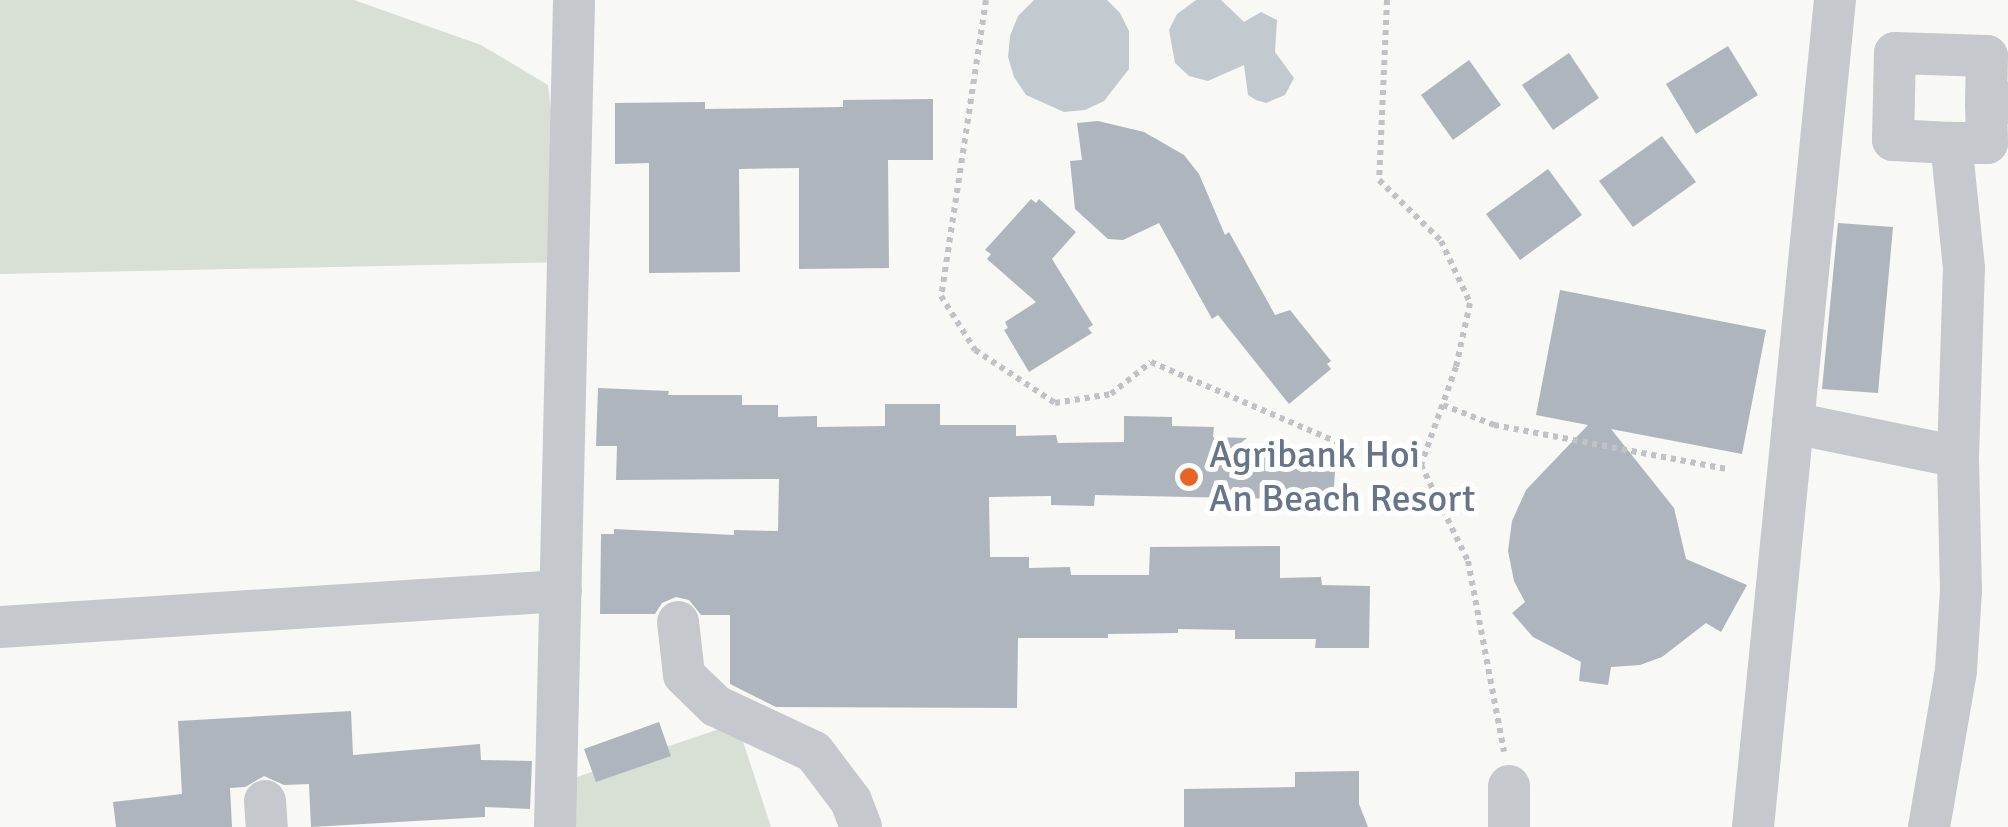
<!DOCTYPE html>
<html>
<head>
<meta charset="utf-8">
<style>
  body { margin:0 }
  #map { position:relative; width:2008px; height:827px; overflow:hidden; background:#f8f8f5; font-family:Signika,sans-serif }
  div>[style] { position:absolute }
  .green>* { inset:0; background:#d8e0d6 }
  .water>* { inset:0; background:#c2cad0 }
  .building>* { inset:0; background:#aeb5bc }
  .path>* { height:6px; margin-top:-3px; transform-origin:0; background:repeating-linear-gradient(90deg,#c1c2c5 0 5px,transparent 0 10px) }
  .minor>* { height:42px; margin:-21px; padding:0 21px; transform-origin:21px; border-radius:21px; background:#c5c8cc }
  .dots>* { width:28px; height:28px; translate:-50% -50%; box-sizing:border-box; border:5px solid #fff; border-radius:50% }
  span { translate:-50% -50%; white-space:nowrap; text-align:center; line-height:1.15; -webkit-text-stroke:10px #fff; paint-order:stroke }
  .poi-label { font-size:38px; color:#667587 }
  .left { translate:0 -50%; text-align:left }
</style>
</head>
<body>
<div id="map">
  <div class="green">
    <div style="clip-path:polygon(0 0,354px 0,481px 45px,548px 85px,568px 262px,0 274px)"></div>
    <div style="clip-path:polygon(737px 723px,771px 827px,572px 827px,568px 780px)"></div>
  </div>
  <div class="water">
    <div style="clip-path:polygon(1034px 0,1107px 0,1120px 13px,1129px 31px,1129px 69px,1104px 101px,1085px 110px,1064px 112px,1026px 95px,1014px 77px,1008px 57px,1010px 36px,1018px 16px)"></div>
    <div style="clip-path:polygon(1196px 0,1221px 0,1244px 22px,1261px 12px,1277px 20px,1275px 52px,1294px 78px,1285px 95px,1266px 103px,1256px 100px,1248px 95px,1244px 65px,1208px 81px,1189px 76px,1175px 63px,1169px 30px,1177px 14px)"></div>
  </div>
  <div class="building">
    <div style="clip-path:polygon(1728px 46px,1758px 95px,1696px 134px,1666px 84px)"></div>
    <div style="clip-path:polygon(1569px 53px,1599px 98px,1553px 130px,1522px 85px)"></div>
    <div style="clip-path:polygon(1469px 60px,1501px 105px,1453px 140px,1421px 95px)"></div>
    <div style="clip-path:polygon(933px 99px,933px 160px,888px 160px,889px 268px,799px 269px,799px 168px,739px 169px,740px 272px,649px 273px,649px 163px,615px 164px,615px 103px,705px 102px,705px 109px,843px 107px,843px 100px)"></div>
    <div style="clip-path:polygon(1098px 121px,1144px 132px,1184px 155px,1199px 174px,1225px 235px,1229px 232px,1275px 315px,1290px 310px,1331px 361px,1327px 364px,1331px 369px,1289px 404px,1218px 315px,1212px 319px,1159px 223px,1123px 240px,1108px 239px,1075px 209px,1070px 161px,1082px 160px,1077px 123px)"></div>
    <div style="clip-path:polygon(1662px 136px,1696px 182px,1633px 227px,1599px 181px)"></div>
    <div style="clip-path:polygon(1548px 169px,1582px 215px,1520px 260px,1486px 214px)"></div>
    <div style="clip-path:polygon(1031px 199px,1036px 203px,1039px 199px,1076px 232px,1052px 259px,1093px 325px,1088px 328px,1092px 333px,1029px 372px,1004px 330px,1008px 328px,1005px 322px,1036px 302px,987px 259px,991px 254px,985px 250px)"></div>
    <div style="clip-path:polygon(1838px 223px,1893px 227px,1878px 393px,1822px 389px)"></div>
    <div style="clip-path:polygon(1560px 290px,1766px 330px,1742px 454px,1611px 429px,1674px 508px,1686px 559px,1747px 585px,1721px 632px,1706px 623px,1662px 657px,1640px 665px,1611px 667px,1608px 685px,1579px 681px,1581px 662px,1533px 637px,1512px 613px,1525px 602px,1514px 581px,1508px 551px,1512px 521px,1526px 490px,1588px 425px,1536px 415px)"></div>
    <div style="clip-path:polygon(598px 388px,669px 391px,668px 395px,742px 395px,742px 405px,778px 405px,778px 417px,817px 416px,817px 427px,885px 426px,885px 404px,940px 404px,940px 425px,1016px 425px,1016px 436px,1056px 435px,1058px 443px,1124px 442px,1124px 416px,1172px 417px,1172px 426px,1214px 427px,1213px 437px,1247px 438px,1237px 446px,1293px 449px,1293px 456px,1336px 458px,1333px 500px,1095px 495px,1094px 506px,1051px 505px,1051px 496px,989px 497px,990px 557px,1029px 557px,1029px 568px,1070px 567px,1071px 575px,1149px 575px,1150px 547px,1280px 546px,1280px 578px,1321px 577px,1322px 585px,1370px 586px,1369px 648px,1315px 648px,1316px 639px,1235px 639px,1235px 630px,1178px 629px,1178px 633px,1108px 634px,1108px 638px,1018px 638px,1017px 708px,776px 707px,730px 684px,730px 615px,701px 615px,689px 600px,676px 597px,662px 603px,655px 614px,600px 614px,601px 534px,614px 534px,614px 529px,734px 535px,734px 530px,778px 531px,779px 479px,616px 480px,617px 446px,596px 446px)"></div>
    <div style="clip-path:polygon(351px 711px,353px 755px,480px 744px,481px 760px,532px 761px,530px 809px,485px 807px,485px 817px,311px 827px,309px 784px,284px 785px,264px 776px,245px 787px,230px 788px,232px 827px,116px 827px,113px 802px,182px 794px,178px 721px)"></div>
    <div style="clip-path:polygon(659px 722px,671px 756px,596px 782px,584px 749px)"></div>
    <div style="clip-path:polygon(1359px 771px,1359px 804px,1368px 827px,1184px 827px,1184px 789px,1295px 787px,1295px 772px)"></div>
  </div>
  <div class="path">
    <div style="left:986px;top:0;width:299px;rotate:98.6deg"></div>
    <div style="left:941px;top:296px;width:64px;rotate:57.8deg"></div>
    <div style="left:975px;top:350px;width:96px;rotate:33.5deg"></div>
    <div style="left:1055px;top:403px;width:57px;rotate:-9.1deg"></div>
    <div style="left:1111px;top:394px;width:51px;rotate:-38.7deg"></div>
    <div style="left:1151px;top:362px;width:210px;rotate:23.3deg"></div>
    <div style="left:1344px;top:445px;width:80px;rotate:14.6deg"></div>
    <div style="left:1421px;top:465px;width:107px;rotate:63.9deg"></div>
    <div style="left:1468px;top:561px;width:194px;rotate:79.3deg"></div>
    <div style="left:1387px;top:0;width:180px;rotate:92.5deg"></div>
    <div style="left:1379px;top:180px;width:87px;rotate:44.5deg"></div>
    <div style="left:1441px;top:241px;width:68px;rotate:64.9deg"></div>
    <div style="left:1470px;top:303px;width:66px;rotate:102.3deg"></div>
    <div style="left:1456px;top:367px;width:104px;rotate:109.7deg"></div>
    <div style="left:1443px;top:405px;width:55px;rotate:21.4deg"></div>
    <div style="left:1494px;top:425px;width:237px;rotate:10.7deg"></div>
  </div>
  <div class="minor">
    <div style="left:1951px;top:143px;width:58px;rotate:-177deg"></div>
    <div style="left:1893px;top:140px;width:87px;rotate:-88.7deg"></div>
    <div style="left:1895px;top:53px;width:92px;rotate:1.9deg"></div>
    <div style="left:1987px;top:56px;width:47px;rotate:91.2deg"></div>
    <div style="left:1793px;top:423px;width:168px;rotate:11.6deg"></div>
    <div style="left:678px;top:622px;width:53px;rotate:83.5deg"></div>
    <div style="left:684px;top:675px;width:45px;rotate:44.1deg"></div>
    <div style="left:716px;top:706px;width:108px;rotate:25.1deg"></div>
    <div style="left:814px;top:752px;width:61px;rotate:52.9deg"></div>
    <div style="left:851px;top:801px;width:28px;rotate:69deg"></div>
    <div style="left:0;top:627px;width:562px;rotate:-3.67deg"></div>
    <div style="left:265px;top:801px;width:26px;rotate:86deg"></div>
    <div style="left:555px;top:827px;width:827px;rotate:-88.68deg"></div>
    <div style="left:1509px;top:827px;width:41px;rotate:-90deg"></div>
    <div style="left:1753px;top:827px;width:831px;rotate:-84.34deg"></div>
    <div style="left:1929px;top:827px;width:159px;rotate:-80.2deg"></div>
    <div style="left:1956px;top:670px;width:79px;rotate:-86.4deg"></div>
    <div style="left:1961px;top:591px;width:134px;rotate:-91.3deg"></div>
    <div style="left:1958px;top:457px;width:189px;rotate:-88.2deg"></div>
    <div style="left:1964px;top:268px;width:126px;rotate:-95.9deg"></div>
    <div style="left:1951px;top:143px;width:36px"></div>
    <div style="left:1987px;top:143px;width:40px;rotate:-91.4deg"></div>
    <div style="left:1986px;top:103px;width:22px"></div>
  </div>
  <div class="dots">
    <div style="left:1189px;top:477px;background:#e86425"></div>
  </div>
  <div class="poi-label">
    <span class="left" style="left:1209px;top:477px">Agribank Hoi<br>An Beach Resort</span>
  </div>
</div>
</body>
</html>
